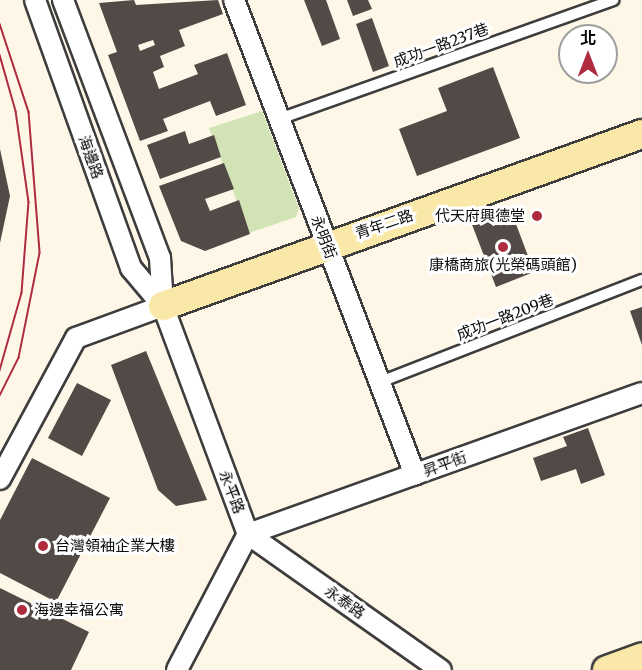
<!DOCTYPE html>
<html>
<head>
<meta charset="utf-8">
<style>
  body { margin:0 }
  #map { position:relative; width:642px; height:670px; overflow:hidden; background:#fef7e8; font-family:Merriweather,"Noto Sans TC",serif }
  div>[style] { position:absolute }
  .green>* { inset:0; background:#d2e4b5 }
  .building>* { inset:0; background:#514a47 }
  .roads { filter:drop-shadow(2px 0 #3d3d3d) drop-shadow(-2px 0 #3d3d3d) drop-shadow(0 2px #3d3d3d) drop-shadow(0 -2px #3d3d3d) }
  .lane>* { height:10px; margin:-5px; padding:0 5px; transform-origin:5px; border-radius:5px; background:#fff }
  .street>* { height:20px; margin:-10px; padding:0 10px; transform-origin:10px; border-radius:10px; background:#fff }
  .secondary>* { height:28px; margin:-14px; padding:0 14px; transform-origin:14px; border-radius:14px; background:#f9e8a7 }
  .tram>* { height:1.5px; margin:-0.75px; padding:0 0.75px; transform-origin:0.75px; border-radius:0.75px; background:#af2c3f }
  .dots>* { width:16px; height:16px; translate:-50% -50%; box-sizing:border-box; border:3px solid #fff; border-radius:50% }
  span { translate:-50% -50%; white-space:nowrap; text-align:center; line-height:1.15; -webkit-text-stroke:6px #fff; paint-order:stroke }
  .street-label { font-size:15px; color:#0a0a0a }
  .poi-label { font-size:15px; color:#0a0a0a }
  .right { translate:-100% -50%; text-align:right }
  .left { translate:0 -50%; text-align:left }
  .north { position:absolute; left:558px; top:24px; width:60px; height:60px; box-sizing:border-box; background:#fff; border:2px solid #9d9d9d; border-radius:50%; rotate:0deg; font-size:16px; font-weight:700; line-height:24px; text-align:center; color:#0a0a0a }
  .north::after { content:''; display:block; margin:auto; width:21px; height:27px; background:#af2c3f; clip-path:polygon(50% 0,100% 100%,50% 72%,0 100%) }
</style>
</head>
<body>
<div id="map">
  <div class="green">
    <div style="clip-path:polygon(262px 111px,299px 208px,296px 217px,249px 233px,209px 128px)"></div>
  </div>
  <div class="building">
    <div style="clip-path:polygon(evenodd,134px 0,136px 5px,218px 0,223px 14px,179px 30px,185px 46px,160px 56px,164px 67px,153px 72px,159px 89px,198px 74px,194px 65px,227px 53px,246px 105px,216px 116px,210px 101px,163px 119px,168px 131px,140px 141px,108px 55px,117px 52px,99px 3px,134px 0,153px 40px,155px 45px,140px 51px,138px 45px,153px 40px)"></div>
    <div style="clip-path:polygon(304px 0,326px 0,340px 39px,322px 46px)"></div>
    <div style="clip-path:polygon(347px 0,368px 0,372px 9px,353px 16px)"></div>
    <div style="clip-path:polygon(372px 18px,389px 66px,373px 72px,356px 24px)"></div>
    <div style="clip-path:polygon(493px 67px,520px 138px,417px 176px,399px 129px,447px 111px,438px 88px)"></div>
    <div style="clip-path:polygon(185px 131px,189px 144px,214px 135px,221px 157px,160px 179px,147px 145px)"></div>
    <div style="clip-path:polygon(0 149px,10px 196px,0 243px)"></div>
    <div style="clip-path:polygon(224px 163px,234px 189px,205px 199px,210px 211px,239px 200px,250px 234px,205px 251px,181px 241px,159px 186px)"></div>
    <div style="clip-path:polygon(510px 208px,534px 272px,496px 287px,471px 222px)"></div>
    <div style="clip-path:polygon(642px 307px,642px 345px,630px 311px)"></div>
    <div style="clip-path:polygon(146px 351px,207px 500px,176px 506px,158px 490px,111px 365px)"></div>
    <div style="clip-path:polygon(77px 383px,111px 400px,82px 456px,48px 438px)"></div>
    <div style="clip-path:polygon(588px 428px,605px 475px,581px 484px,576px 469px,541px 481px,533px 458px,567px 446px,563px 437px)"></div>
    <div style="clip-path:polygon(32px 458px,110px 498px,56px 602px,0 573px,0 520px)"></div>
    <div style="clip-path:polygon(0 588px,89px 632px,71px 670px,0 670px)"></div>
  </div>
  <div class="roads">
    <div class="lane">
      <div style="left:279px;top:119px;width:355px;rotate:-19.6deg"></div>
      <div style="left:380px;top:382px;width:281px;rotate:-21.3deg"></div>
    </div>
    <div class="street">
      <div style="left:35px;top:0;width:285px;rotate:70.3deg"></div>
      <div style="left:131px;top:268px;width:50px;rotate:49.9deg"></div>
      <div style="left:63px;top:0;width:276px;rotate:69.4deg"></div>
      <div style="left:160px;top:258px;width:48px;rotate:86.4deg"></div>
      <div style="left:163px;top:306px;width:243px;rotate:69.6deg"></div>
      <div style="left:248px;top:534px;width:153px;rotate:117.6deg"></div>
      <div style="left:234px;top:0;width:508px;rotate:69.14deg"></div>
      <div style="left:0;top:479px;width:160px;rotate:-61.7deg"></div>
      <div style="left:76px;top:338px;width:93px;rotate:-20.2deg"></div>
      <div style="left:248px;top:534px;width:418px;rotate:-19.7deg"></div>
      <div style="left:248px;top:534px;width:236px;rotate:35.2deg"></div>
    </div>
    <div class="secondary">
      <div style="left:163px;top:306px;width:509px;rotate:-19.75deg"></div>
      <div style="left:607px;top:670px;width:37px;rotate:-20deg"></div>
    </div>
  </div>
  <div class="tram">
    <div style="left:0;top:24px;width:93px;rotate:71.8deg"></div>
    <div style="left:29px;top:112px;width:141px;rotate:85.5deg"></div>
    <div style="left:40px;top:253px;width:107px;rotate:101.3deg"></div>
    <div style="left:19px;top:358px;width:42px;rotate:116.6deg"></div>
    <div style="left:0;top:55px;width:58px;rotate:74.1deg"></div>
    <div style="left:16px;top:111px;width:92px;rotate:81.9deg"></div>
    <div style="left:29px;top:202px;width:91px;rotate:94.4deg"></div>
    <div style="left:22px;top:293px;width:81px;rotate:105.8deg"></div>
  </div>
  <div class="dots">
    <div style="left:537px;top:216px;background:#af2c3f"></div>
    <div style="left:503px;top:247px;background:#af2c3f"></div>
    <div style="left:43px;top:546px;background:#af2c3f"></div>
    <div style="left:22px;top:610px;background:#af2c3f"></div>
  </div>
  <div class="street-label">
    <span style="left:441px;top:45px;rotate:-20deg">成功一路237巷</span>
    <span style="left:91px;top:157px;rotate:70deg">海邊路</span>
    <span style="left:384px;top:224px;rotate:-19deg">青年二路</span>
    <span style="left:324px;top:237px;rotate:69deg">永明街</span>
    <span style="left:505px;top:317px;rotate:-21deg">成功一路209巷</span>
    <span style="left:445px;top:464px;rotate:-20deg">昇平街</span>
    <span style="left:232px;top:492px;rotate:69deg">永平路</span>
    <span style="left:345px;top:602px;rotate:35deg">永泰路</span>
  </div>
  <div class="poi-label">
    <span class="right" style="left:525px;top:216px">代天府興德堂</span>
    <span style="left:503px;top:265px">康橋商旅(光榮碼頭館)</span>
    <span class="left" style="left:55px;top:546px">台灣領袖企業大樓</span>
    <span class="left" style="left:34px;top:610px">海邊幸福公寓</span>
  </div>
  <div class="north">北</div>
</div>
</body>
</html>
